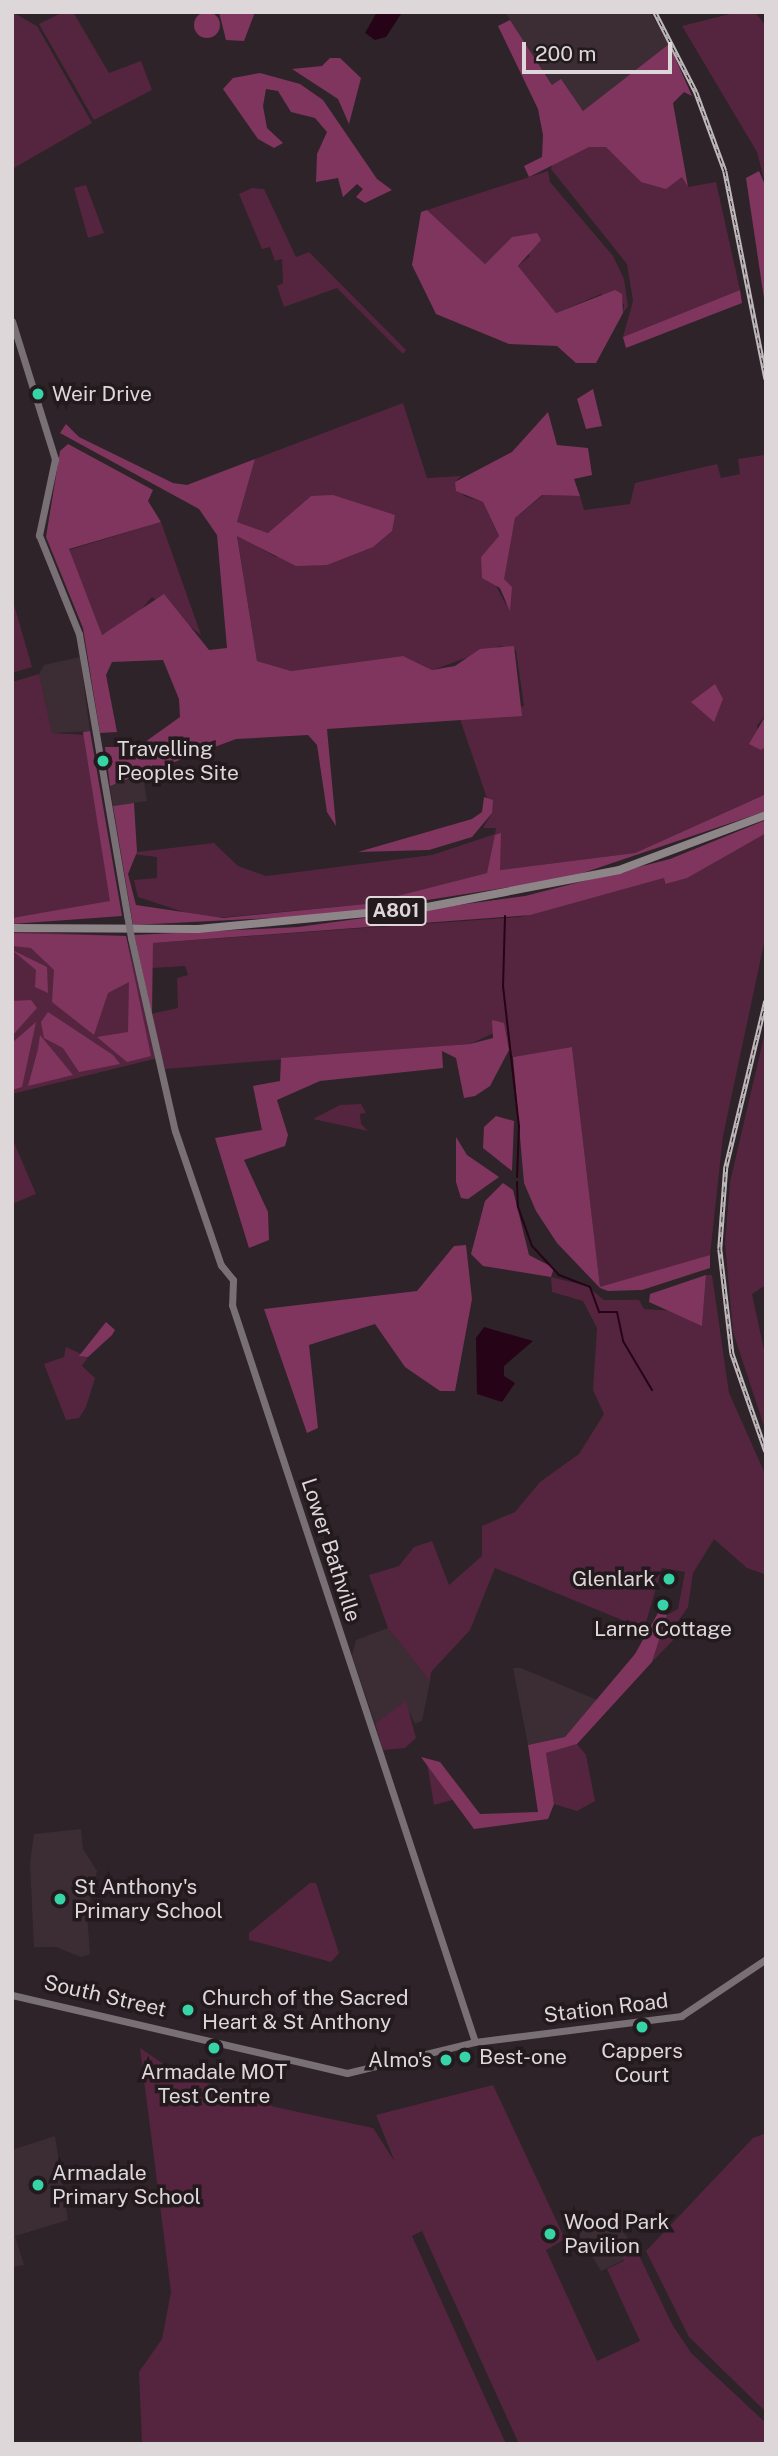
<!DOCTYPE html>
<html>
<head>
<meta charset="utf-8">
<style>
  body { margin:0 }
  #map { position:relative; width:778px; height:2456px; overflow:hidden; background:#2d2328; font-family:"Public Sans",sans-serif }
  div>[style] { position:absolute }
  .built>* { inset:0; background:#3c2d35 }
  .green>* { inset:0; background:#55253f }
  .forest>* { inset:0; background:#80355e }
  .round { border-radius:50% }
  .water>* { inset:0; background:#270318 }
  .stream>* { height:2px; margin:-1px; padding:0 1px; transform-origin:1px; border-radius:1px; background:#270318 }
  .secondary>* { height:7px; margin:-3.5px; padding:0 3.5px; transform-origin:3.5px; border-radius:3.5px; background:#787074 }
  .primary>* { height:8px; margin:-4px; padding:0 4px; transform-origin:4px; border-radius:4px; background:#8e8589 }
  .rail>* { height:4.5px; margin-top:-2.25px; transform-origin:0; background:repeating-linear-gradient(90deg,#231a1e 0 5px,#c0b9bc 0 10px); box-sizing:border-box; border-block:2px solid #c0b9bc }
  .secondary-bridge>* { height:7px; margin:-3.5px; padding:0 3.5px; transform-origin:3.5px; border-radius:3.5px; background:#787074 }
  .dots>* { width:19px; height:19px; translate:-50% -50%; box-sizing:border-box; border:4px solid #231a1e; border-radius:50% }
  span { translate:-50% -50%; white-space:nowrap; text-align:center; line-height:1.15; -webkit-text-stroke:7px #231a1e; paint-order:stroke }
  .shield-label span { padding:2px 5px; background:#231a1e; border:2px solid; border-radius:5px; -webkit-text-stroke-width:0 }
  .shield-label { font-size:19px; color:#ded7da; font-weight:700 }
  .poi-label { font-size:21px; color:#ded7da }
  .left { translate:0 -50%; text-align:left }
  .right { translate:-100% -50%; text-align:right }
  .street-label { font-size:21px; color:#ded7da }
  .frame { position:absolute; inset:0; border:14px solid #ded7da; pointer-events:none }
  .scale { position:absolute; left:522px; top:42px; width:150px; height:32px; box-sizing:border-box; border:4px solid #ded7da; border-top:0; padding-left:9px; font-size:21px; line-height:24px; white-space:nowrap; color:#ded7da; -webkit-text-stroke:5px #231a1e; paint-order:stroke }
</style>
</head>
<body>
<div id="map">
  <div class="built">
    <div style="clip-path:polygon(505px 12px,650px 12px,669px 44px,583px 111px,561px 80px,553px 86px)"></div>
    <div style="clip-path:polygon(80px 657px,90px 731px,52px 733px,39px 674px,44px 665px)"></div>
    <div style="clip-path:polygon(143px 775px,147px 801px,113px 806px,110px 786px)"></div>
    <div style="clip-path:polygon(388px 1628px,430px 1682px,422px 1721px,415px 1724px,405px 1702px,375px 1723px,352px 1656px,356px 1640px)"></div>
    <div style="clip-path:polygon(513px 1668px,521px 1668px,597px 1700px,565px 1737px,528px 1745px)"></div>
    <div style="clip-path:polygon(81px 1829px,83px 1849px,97px 1871px,87px 1912px,90px 1954px,81px 1957px,56px 1947px,34px 1947px,30px 1863px,34px 1834px)"></div>
    <div style="clip-path:polygon(55px 2136px,68px 2220px,15px 2236px,24px 2265px,12px 2267px,12px 2150px)"></div>
    <div style="clip-path:polygon(610px 2216px,632px 2243px,620px 2251px,624px 2260px,601px 2271px,577px 2231px)"></div>
  </div>
  <div class="green">
    <div style="clip-path:polygon(12px 12px,37px 26px,92px 123px,14px 168px)"></div>
    <div style="clip-path:polygon(63px 12px,73px 12px,109px 73px,141px 61px,152px 90px,94px 120px,39px 24px)"></div>
    <div style="clip-path:polygon(738px 12px,755px 12px,766px 26px,766px 187px,757px 152px,682px 26px)"></div>
    <div style="clip-path:polygon(589px 147px,607px 147px,641px 182px,682px 176px,688px 187px,716px 182px,740px 290px,623px 337px,633px 301px,627px 264px,551px 169px,553px 161px)"></div>
    <div style="clip-path:polygon(548px 171px,550px 182px,613px 256px,624px 279px,628px 306px,623px 313px,624px 304px,601px 294px,556px 313px,518px 266px,530px 256px,512px 237px,485px 264px,427px 210px)"></div>
    <div style="clip-path:polygon(86px 185px,104px 233px,88px 238px,74px 188px)"></div>
    <div style="clip-path:polygon(252px 188px,264px 189px,296px 257px,309px 252px,406px 350px,403px 354px,337px 288px,284px 307px,277px 286px,283px 283px,282px 259px,275px 261px,270px 247px,262px 249px,239px 194px)"></div>
    <div style="clip-path:polygon(403px 403px,427px 478px,461px 476px,455px 482px,464px 496px,483px 502px,499px 537px,481px 557px,506px 605px,503px 579px,515px 518px,543px 495px,580px 496px,584px 510px,630px 504px,635px 483px,717px 464px,721px 478px,740px 474px,738px 459px,764px 455px,766px 715px,757px 725px,761px 750px,766px 747px,766px 794px,635px 853px,500px 870px,500px 833px,487px 873px,366px 904px,205px 919px,138px 897px,134px 880px,157px 878px,157px 857px,132px 854px,137px 852px,214px 843px,238px 866px,266px 876px,432px 855px,495px 834px,496px 828px,483px 828px,492px 813px,460px 719px,524px 706px,516px 650px,500px 646px,432px 670px,403px 656px,291px 671px,257px 661px,237px 535px,276px 557px,395px 515px,311px 496px,268px 533px,237px 522px,255px 459px)"></div>
    <div style="clip-path:polygon(161px 522px,201px 635px,152px 597px,131px 621px,101px 635px,69px 550px)"></div>
    <div style="clip-path:polygon(12px 598px,32px 667px,12px 673px)"></div>
    <div style="clip-path:polygon(39px 674px,52px 733px,86px 735px,112px 885px,110px 901px,101px 904px,12px 918px,12px 682px)"></div>
    <div style="clip-path:polygon(766px 833px,766px 934px,723px 1136px,710px 1255px,600px 1288px,572px 1047px,513px 1057px,496px 1032px,470px 1044px,165px 1069px,150px 1014px,178px 1008px,177px 978px,188px 975px,185px 966px,152px 968px,153px 943px,520px 917px,664px 878px,664px 884px)"></div>
    <div style="clip-path:polygon(12px 931px,126px 936px,158px 1058px,12px 1094px)"></div>
    <div style="clip-path:polygon(766px 1028px,766px 1285px,752px 1294px,766px 1359px,766px 1432px,733px 1332px,725px 1243px,730px 1182px)"></div>
    <div style="clip-path:polygon(361px 1104px,366px 1113px,360px 1114px,361px 1124px,368px 1131px,313px 1119px,340px 1105px)"></div>
    <div style="clip-path:polygon(12px 1138px,36px 1194px,12px 1204px)"></div>
    <div style="clip-path:polygon(706px 1275px,712px 1275px,729px 1393px,766px 1476px,764px 1574px,747px 1568px,714px 1539px,693px 1573px,688px 1607px,674px 1627px,680px 1633px,652px 1662px,667px 1615px,678px 1609px,685px 1572px,662px 1568px,644px 1629px,495px 1568px,470px 1630px,431px 1672px,430px 1682px,388px 1628px,369px 1575px,399px 1566px,414px 1547px,432px 1541px,449px 1585px,482px 1556px,482px 1526px,515px 1512px,540px 1482px,579px 1454px,604px 1414px,593px 1390px,597px 1328px,583px 1301px,552px 1292px,551px 1277px,587px 1286px,604px 1300px,639px 1300px,644px 1309px,675px 1311px,702px 1325px)"></div>
    <div style="clip-path:polygon(66px 1347px,88px 1357px,82px 1366px,95px 1378px,86px 1407px,79px 1418px,66px 1420px,44px 1364px,64px 1357px)"></div>
    <div style="clip-path:polygon(406px 1701px,416px 1738px,405px 1748px,383px 1750px,375px 1723px)"></div>
    <div style="clip-path:polygon(577px 1744px,586px 1755px,595px 1801px,577px 1811px,554px 1804px,546px 1753px)"></div>
    <div style="clip-path:polygon(427px 1763px,444px 1781px,456px 1799px,434px 1805px)"></div>
    <div style="clip-path:polygon(310px 1883px,316px 1883px,339px 1953px,331px 1962px,249px 1940px,249px 1933px)"></div>
    <div style="clip-path:polygon(140px 2048px,175px 2072px,275px 2107px,373px 2128px,395px 2162px,376px 2115px,493px 2085px,565px 2239px,546px 2250px,597px 2361px,640px 2341px,607px 2269px,624px 2261px,620px 2251px,633px 2243px,673px 2326px,692px 2354px,766px 2423px,766px 2444px,519px 2444px,422px 2231px,412px 2236px,506px 2444px,142px 2444px,139px 2372px,162px 2339px,171px 2292px)"></div>
    <div style="clip-path:polygon(766px 2133px,766px 2412px,689px 2337px,646px 2251px,753px 2138px)"></div>
  </div>
  <div class="forest">
    <div class="round" style="left:194px;top:12px;width:26px;height:26px"></div>
    <div style="clip-path:polygon(219px 12px,255px 12px,244px 41px,226px 40px)"></div>
    <div style="clip-path:polygon(510px 20px,552px 85px,561px 79px,583px 111px,669px 44px,692px 96px,684px 92px,673px 103px,688px 187px,682px 177px,666px 189px,641px 182px,606px 147px,589px 147px,529px 177px,524px 166px,542px 157px,543px 135px,538px 109px,498px 26px)"></div>
    <div style="clip-path:polygon(330px 58px,340px 58px,361px 78px,349px 124px,338px 99px,292px 69px,322px 66px)"></div>
    <div style="clip-path:polygon(260px 73px,300px 84px,323px 100px,377px 179px,392px 190px,365px 203px,356px 197px,363px 189px,357px 184px,343px 197px,338px 178px,316px 182px,317px 154px,327px 132px,315px 118px,291px 112px,278px 91px,266px 89px,263px 106px,267px 128px,283px 143px,274px 148px,258px 139px,223px 89px,233px 78px)"></div>
    <div style="clip-path:polygon(759px 171px,766px 187px,766px 312px,746px 178px)"></div>
    <div style="clip-path:polygon(427px 210px,485px 264px,512px 237px,537px 233px,541px 240px,518px 266px,556px 313px,615px 290px,622px 294px,623px 313px,596px 363px,576px 363px,557px 346px,509px 344px,436px 314px,412px 265px,421px 212px)"></div>
    <div style="clip-path:polygon(740px 290px,742px 303px,626px 348px,623px 337px)"></div>
    <div style="clip-path:polygon(593px 389px,602px 426px,586px 429px,577px 399px)"></div>
    <div style="clip-path:polygon(548px 412px,557px 445px,588px 448px,592px 475px,574px 479px,580px 496px,542px 495px,515px 518px,504px 579px,512px 587px,510px 611px,500px 588px,482px 578px,481px 557px,499px 536px,483px 502px,456px 491px,455px 482px,512px 452px)"></div>
    <div style="clip-path:polygon(66px 424px,79px 437px,173px 483px,187px 485px,255px 459px,237px 522px,268px 533px,311px 496px,333px 495px,395px 515px,392px 531px,373px 547px,327px 565px,296px 566px,237px 536px,257px 661px,291px 671px,403px 656px,432px 670px,455px 666px,480px 649px,514px 646px,522px 716px,327px 729px,336px 826px,327px 812px,317px 745px,308px 735px,236px 739px,110px 786px,105px 747px,138px 747px,180px 717px,179px 699px,163px 660px,112px 662px,106px 675px,117px 732px,100px 733px,83px 628px,46px 537px,60px 451px,68px 444px,153px 490px,148px 501px,161px 522px,69px 549px,102px 635px,164px 594px,209px 650px,227px 648px,217px 535px,199px 509px,60px 433px)"></div>
    <div style="clip-path:polygon(715px 684px,723px 699px,714px 722px,691px 702px)"></div>
    <div style="clip-path:polygon(766px 715px,766px 747px,761px 750px,749px 744px)"></div>
    <div style="clip-path:polygon(90px 731px,122px 916px,12px 924px,12px 918px,110px 901px,83px 732px)"></div>
    <div style="clip-path:polygon(766px 794px,766px 811px,568px 878px,332px 915px,133px 925px,113px 806px,134px 803px,137px 852px,128px 874px,136px 905px,223px 918px,366px 904px,487px 873px,495px 835px,501px 833px,500px 870px,635px 853px)"></div>
    <div style="clip-path:polygon(484px 797px,493px 800px,492px 813px,472px 837px,429px 850px,358px 852px,472px 819px,482px 812px)"></div>
    <div style="clip-path:polygon(766px 820px,766px 833px,687px 878px,665px 884px,664px 878px,530px 915px,153px 943px,152px 1014px,134px 935px,298px 927px,525px 896px,670px 859px)"></div>
    <div style="clip-path:polygon(12px 933px,126px 936px,151px 1056px,127px 1062px,97px 1037px,128px 1032px,129px 982px,108px 993px,94px 1035px,52px 1002px,54px 970px,31px 948px,12px 946px)"></div>
    <div style="clip-path:polygon(12px 950px,47px 967px,48px 993px,35px 987px,36px 970px)"></div>
    <div style="clip-path:polygon(12px 1001px,31px 1000px,37px 1008px,12px 1036px)"></div>
    <div style="clip-path:polygon(48px 1012px,113px 1055px,120px 1064px,79px 1072px,63px 1048px,44px 1038px,41px 1022px)"></div>
    <div style="clip-path:polygon(492px 1020px,504px 1023px,509px 1050px,490px 1086px,475px 1096px,464px 1098px,456px 1058px,442px 1051px,443px 1068px,320px 1081px,277px 1100px,288px 1135px,285px 1146px,244px 1160px,268px 1212px,269px 1240px,249px 1248px,215px 1138px,262px 1130px,253px 1086px,280px 1081px,281px 1058px,470px 1044px,493px 1038px)"></div>
    <div style="clip-path:polygon(36px 1022px,22px 1087px,12px 1090px,12px 1043px)"></div>
    <div style="clip-path:polygon(40px 1035px,73px 1075px,28px 1086px,38px 1049px)"></div>
    <div style="clip-path:polygon(572px 1047px,600px 1287px,710px 1255px,710px 1268px,642px 1290px,608px 1291px,600px 1288px,557px 1243px,536px 1211px,524px 1183px,513px 1057px)"></div>
    <div style="clip-path:polygon(496px 1116px,514px 1121px,512px 1171px,483px 1148px,484px 1127px)"></div>
    <div style="clip-path:polygon(456px 1137px,467px 1155px,499px 1177px,468px 1199px,461px 1198px,456px 1182px)"></div>
    <div style="clip-path:polygon(503px 1183px,513px 1190px,529px 1255px,554px 1268px,551px 1277px,483px 1266px,471px 1254px,485px 1201px)"></div>
    <div style="clip-path:polygon(466px 1245px,472px 1299px,455px 1391px,440px 1391px,405px 1367px,375px 1324px,309px 1345px,318px 1428px,307px 1433px,264px 1309px,417px 1291px,454px 1246px)"></div>
    <div style="clip-path:polygon(706px 1275px,702px 1326px,649px 1302px,650px 1294px)"></div>
    <div style="clip-path:polygon(106px 1322px,115px 1330px,112px 1335px,88px 1357px,79px 1356px)"></div>
    <div style="clip-path:polygon(658px 1613px,667px 1615px,652px 1662px,577px 1744px,546px 1753px,554px 1804px,548px 1819px,474px 1829px,421px 1757px,440px 1762px,480px 1814px,538px 1812px,528px 1745px,565px 1737px,635px 1654px)"></div>
  </div>
  <div class="water">
    <div style="clip-path:polygon(377px 12px,401px 14px,386px 37px,375px 40px,365px 33px)"></div>
    <div style="clip-path:polygon(484px 1327px,533px 1341px,504px 1366px,504px 1376px,515px 1383px,502px 1402px,477px 1394px,476px 1338px)"></div>
  </div>
  <div class="stream">
    <div style="left:505px;top:916px;width:70px;rotate:91.6deg"></div>
    <div style="left:503px;top:986px;width:141px;rotate:83.5deg"></div>
    <div style="left:519px;top:1126px;width:51px;rotate:92.2deg"></div>
    <div style="left:517px;top:1182px;width:25px;rotate:88deg"></div>
    <div style="left:518px;top:1207px;width:41px;rotate:70.3deg"></div>
    <div style="left:532px;top:1246px;width:40px;rotate:47deg"></div>
    <div style="left:559px;top:1275px;width:33px;rotate:21deg"></div>
    <div style="left:590px;top:1287px;width:27px;rotate:70deg"></div>
    <div style="left:599px;top:1312px;width:18px"></div>
    <div style="left:617px;top:1312px;width:30px;rotate:78deg"></div>
    <div style="left:623px;top:1341px;width:57px;rotate:59.4deg"></div>
  </div>
  <div class="secondary">
    <div style="left:12px;top:321px;width:145px;rotate:72.7deg"></div>
    <div style="left:55px;top:459px;width:78px;rotate:101.9deg"></div>
    <div style="left:39px;top:535px;width:107px;rotate:68deg"></div>
    <div style="left:79px;top:634px;width:285px;rotate:80.3deg"></div>
    <div style="left:131px;top:938px;width:198px;rotate:77.2deg"></div>
    <div style="left:175px;top:1131px;width:142px;rotate:71.1deg"></div>
    <div style="left:221px;top:1265px;width:19px;rotate:51deg"></div>
    <div style="left:233px;top:1280px;width:25px;rotate:92deg"></div>
    <div style="left:232px;top:1305px;width:776px;rotate:71.75deg"></div>
    <div style="left:12px;top:1995px;width:344px;rotate:13.1deg"></div>
    <div style="left:347px;top:2073px;width:132px;rotate:-13.6deg"></div>
    <div style="left:475px;top:2042px;width:208px;rotate:-7.2deg"></div>
    <div style="left:681px;top:2016px;width:102px;rotate:-33.8deg"></div>
  </div>
  <div class="primary">
    <div style="left:12px;top:928px;width:186px;rotate:0.3deg"></div>
    <div style="left:198px;top:929px;width:225px;rotate:-5.4deg"></div>
    <div style="left:422px;top:908px;width:201px;rotate:-10.9deg"></div>
    <div style="left:619px;top:870px;width:157px;rotate:-20.5deg"></div>
  </div>
  <div class="rail">
    <div style="left:655px;top:12px;width:90px;rotate:62.9deg"></div>
    <div style="left:696px;top:92px;width:84px;rotate:69.8deg"></div>
    <div style="left:725px;top:171px;width:212px;rotate:78.8deg"></div>
    <div style="left:766px;top:1001px;width:171px;rotate:103.5deg"></div>
    <div style="left:726px;top:1167px;width:82px;rotate:94.2deg"></div>
    <div style="left:720px;top:1249px;width:105px;rotate:83.4deg"></div>
    <div style="left:732px;top:1353px;width:104px;rotate:70.9deg"></div>
  </div>
  <div class="secondary-bridge">
    <div style="left:127px;top:915px;width:23px;rotate:80deg"></div>
  </div>
  <div class="dots">
    <div style="left:38px;top:394px;background:#36d4a7"></div>
    <div style="left:103px;top:761px;background:#36d4a7"></div>
    <div style="left:669px;top:1579px;background:#36d4a7"></div>
    <div style="left:663px;top:1605px;background:#36d4a7"></div>
    <div style="left:60px;top:1899px;background:#36d4a7"></div>
    <div style="left:188px;top:2010px;background:#36d4a7"></div>
    <div style="left:642px;top:2027px;background:#36d4a7"></div>
    <div style="left:214px;top:2048px;background:#36d4a7"></div>
    <div style="left:465px;top:2057px;background:#36d4a7"></div>
    <div style="left:446px;top:2060px;background:#36d4a7"></div>
    <div style="left:38px;top:2185px;background:#36d4a7"></div>
    <div style="left:550px;top:2234px;background:#36d4a7"></div>
  </div>
  <div class="shield-label">
    <span style="left:396px;top:911px">A801</span>
  </div>
  <div class="poi-label">
    <span class="left" style="left:52px;top:394px">Weir Drive</span>
    <span class="left" style="left:117px;top:761px">Travelling<br>Peoples Site</span>
    <span class="right" style="left:655px;top:1579px">Glenlark</span>
    <span style="left:663px;top:1629px">Larne Cottage</span>
    <span class="left" style="left:74px;top:1899px">St Anthony's<br>Primary School</span>
    <span class="left" style="left:202px;top:2010px">Church of the Sacred<br>Heart &amp; St Anthony</span>
    <span style="left:642px;top:2063px">Cappers<br>Court</span>
    <span class="left" style="left:479px;top:2057px">Best-one</span>
    <span class="right" style="left:432px;top:2060px">Almo's</span>
    <span style="left:214px;top:2084px">Armadale MOT<br>Test Centre</span>
    <span class="left" style="left:52px;top:2185px">Armadale<br>Primary School</span>
    <span class="left" style="left:564px;top:2234px">Wood Park<br>Pavilion</span>
  </div>
  <div class="street-label">
    <span style="left:331px;top:1550px;rotate:72deg">Lower Bathville</span>
    <span style="left:105px;top:1996px;rotate:13deg">South Street</span>
    <span style="left:606px;top:2008px;rotate:-7deg">Station Road</span>
  </div>
  <div class="frame"></div>
  <div class="scale">200 m</div>
</div>
</body>
</html>
